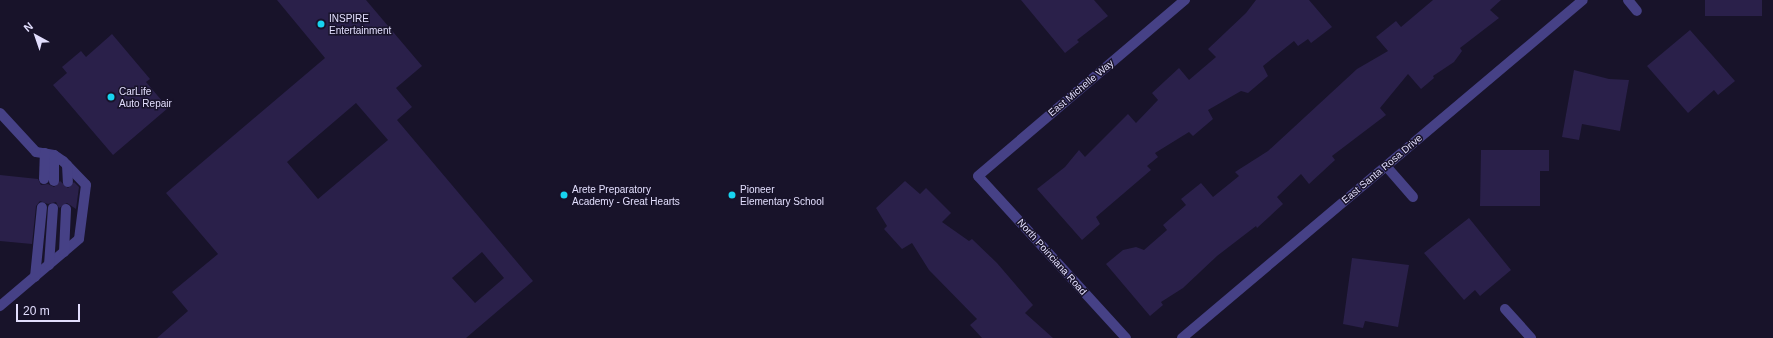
<!DOCTYPE html>
<html>
<head>
<meta charset="utf-8">
<style>
  body { margin:0 }
  #map { position:relative; width:1773px; height:338px; overflow:hidden; background:#18132a; font-family:Arial,sans-serif }
  div>[style] { position:absolute }
  .building>* { inset:0; background:#2a204a }
  .lane>* { height:10px; margin:-5px; padding:0 5px; transform-origin:5px; border-radius:5px; background:#464186 }
  .street>* { height:10px; margin:-5px; padding:0 5px; transform-origin:5px; border-radius:5px; background:#464186 }
  .dots>* { width:11px; height:11px; translate:-50% -50%; box-sizing:border-box; border:2px solid #18132a; border-radius:50% }
  span { translate:-50% -50%; white-space:nowrap; text-align:center; line-height:1.15; -webkit-text-stroke:3px #18132a; paint-order:stroke }
  .poi-label { font-size:10px; color:#e2defd }
  .left { translate:0 -50%; text-align:left }
  .street-label { font-size:10px; color:#e2defd }
  .north { position:absolute; left:16px; top:16px; width:40px; height:40px; -webkit-text-stroke:3px #18132a; paint-order:stroke; rotate:320deg; font-size:11px; font-weight:700; line-height:16px; text-align:center; color:#e2defd }
  .north::after { content:''; display:block; margin:auto; width:14px; height:18px; background:#e2defd; clip-path:polygon(50% 0,100% 100%,50% 72%,0 100%) }
  .scale { position:absolute; left:16px; top:304px; width:64px; height:18px; box-sizing:border-box; border:2px solid #e2defd; border-top:0; padding-left:5px; font-size:12px; line-height:14px; white-space:nowrap; color:#e2defd; -webkit-text-stroke:3px #18132a; paint-order:stroke }
</style>
</head>
<body>
<div id="map">
  <div class="building">
    <div style="clip-path:polygon(evenodd,277px 0,366px 0,422px 66px,396px 88px,412px 107px,397px 120px,533px 281px,466px 338px,157px 338px,188px 311px,172px 292px,218px 254px,166px 193px,325px 58px,277px 0,356px 103px,388px 140px,318px 199px,287px 162px,356px 103px,277px 0,482px 252px,504px 278px,475px 303px,452px 278px,482px 252px)"></div>
    <div style="clip-path:polygon(1021px 0,1094px 0,1108px 16px,1077px 40px,1079px 42px,1065px 53px)"></div>
    <div style="clip-path:polygon(1256px 0,1309px 0,1332px 27px,1311px 43px,1308px 39px,1298px 46px,1294px 41px,1263px 66px,1268px 76px,1248px 93px,1241px 91px,1208px 110px,1213px 119px,1193px 136px,1189px 132px,1155px 153px,1158px 157px,1147px 166px,1151px 170px,1096px 217px,1100px 224px,1082px 240px,1037px 189px,1065px 167px,1079px 150px,1085px 157px,1128px 114px,1136px 123px,1158px 100px,1152px 93px,1179px 68px,1189px 80px,1216px 57px,1208px 49px,1246px 13px)"></div>
    <div style="clip-path:polygon(1433px 0,1501px 0,1490px 10px,1499px 18px,1460px 48px,1462px 51px,1454px 62px,1433px 76px,1434px 78px,1421px 89px,1408px 74px,1380px 108px,1386px 115px,1332px 156px,1335px 160px,1309px 184px,1301px 174px,1277px 197px,1283px 204px,1257px 228px,1256px 226px,1217px 256px,1183px 288px,1161px 302px,1163px 305px,1150px 316px,1106px 264px,1123px 250px,1136px 247px,1144px 250px,1167px 230px,1163px 225px,1186px 205px,1181px 199px,1201px 183px,1213px 197px,1239px 176px,1235px 172px,1268px 151px,1357px 69px,1388px 51px,1376px 37px,1396px 21px,1401px 27px)"></div>
    <div style="clip-path:polygon(1705px 0,1762px 0,1762px 16px,1705px 16px)"></div>
    <div style="clip-path:polygon(1690px 30px,1735px 81px,1718px 95px,1714px 90px,1688px 113px,1647px 66px)"></div>
    <div style="clip-path:polygon(112px 34px,150px 79px,146px 82px,168px 108px,113px 155px,53px 85px,67px 73px,62px 67px,81px 51px,86px 57px)"></div>
    <div style="clip-path:polygon(1574px 70px,1609px 79px,1629px 80px,1620px 131px,1582px 124px,1579px 140px,1562px 137px)"></div>
    <div style="clip-path:polygon(1481px 150px,1549px 150px,1549px 171px,1540px 171px,1540px 206px,1480px 206px)"></div>
    <div style="clip-path:polygon(0 175px,38px 179px,41px 185px,48px 184px,54px 187px,60px 181px,68px 188px,74px 182px,79px 187px,76px 209px,67px 203px,59px 208px,56px 202px,48px 204px,40px 201px,36px 206px,32px 244px,0 241px)"></div>
    <div style="clip-path:polygon(905px 181px,920px 194px,926px 188px,951px 213px,942px 222px,969px 241px,972px 239px,997px 263px,1033px 305px,1025px 313px,1053px 338px,982px 338px,970px 325px,977px 319px,929px 270px,912px 243px,902px 249px,884px 229px,887px 226px,876px 208px)"></div>
    <div style="clip-path:polygon(1469px 218px,1511px 270px,1480px 296px,1475px 290px,1464px 300px,1424px 253px)"></div>
    <div style="clip-path:polygon(1352px 258px,1409px 265px,1398px 327px,1365px 321px,1363px 328px,1343px 324px)"></div>
  </div>
  <div class="lane">
    <div style="left:0;top:113px;width:53px;rotate:47.3deg"></div>
    <div style="left:36px;top:152px;width:18px;rotate:9deg"></div>
    <div style="left:54px;top:155px;width:11px;rotate:34deg"></div>
    <div style="left:63px;top:161px;width:33px;rotate:46deg"></div>
    <div style="left:86px;top:185px;width:54px;rotate:97.4deg"></div>
    <div style="left:79px;top:239px;width:104px;rotate:139.7deg"></div>
    <div style="left:54px;top:155px;width:26px;rotate:90deg"></div>
    <div style="left:67px;top:165px;width:17px;rotate:87deg"></div>
    <div style="left:44px;top:179px;width:26px;rotate:-88deg"></div>
    <div style="left:64px;top:252px;width:43px;rotate:-87.3deg"></div>
    <div style="left:49px;top:265px;width:57px;rotate:-86deg"></div>
    <div style="left:35px;top:277px;width:70px;rotate:-84.3deg"></div>
  </div>
  <div class="street">
    <div style="left:1628px;top:0;width:14px;rotate:51deg"></div>
    <div style="left:1386px;top:166px;width:41px;rotate:48.9deg"></div>
    <div style="left:1505px;top:309px;width:39px;rotate:48deg"></div>
    <div style="left:1126px;top:338px;width:219px;rotate:-132.4deg"></div>
    <div style="left:978px;top:176px;width:272px;rotate:-40.4deg"></div>
    <div style="left:1182px;top:338px;width:524px;rotate:-40.13deg"></div>
  </div>
  <div class="dots">
    <div style="left:321px;top:24px;background:#17d4f0"></div>
    <div style="left:111px;top:97px;background:#17d4f0"></div>
    <div style="left:564px;top:195px;background:#17d4f0"></div>
    <div style="left:732px;top:195px;background:#17d4f0"></div>
  </div>
  <div class="poi-label">
    <span class="left" style="left:329px;top:24px">INSPIRE<br>Entertainment</span>
    <span class="left" style="left:119px;top:97px">CarLife<br>Auto Repair</span>
    <span class="left" style="left:572px;top:195px">Arete Preparatory<br>Academy - Great Hearts</span>
    <span class="left" style="left:740px;top:195px">Pioneer<br>Elementary School</span>
  </div>
  <div class="street-label">
    <span style="left:1081px;top:88px;rotate:-40deg">East Michelle Way</span>
    <span style="left:1382px;top:169px;rotate:-40deg">East Santa Rosa Drive</span>
    <span style="left:1052px;top:257px;rotate:48deg">North Poinciana Road</span>
  </div>
  <div class="north">N</div>
  <div class="scale">20 m</div>
</div>
</body>
</html>
